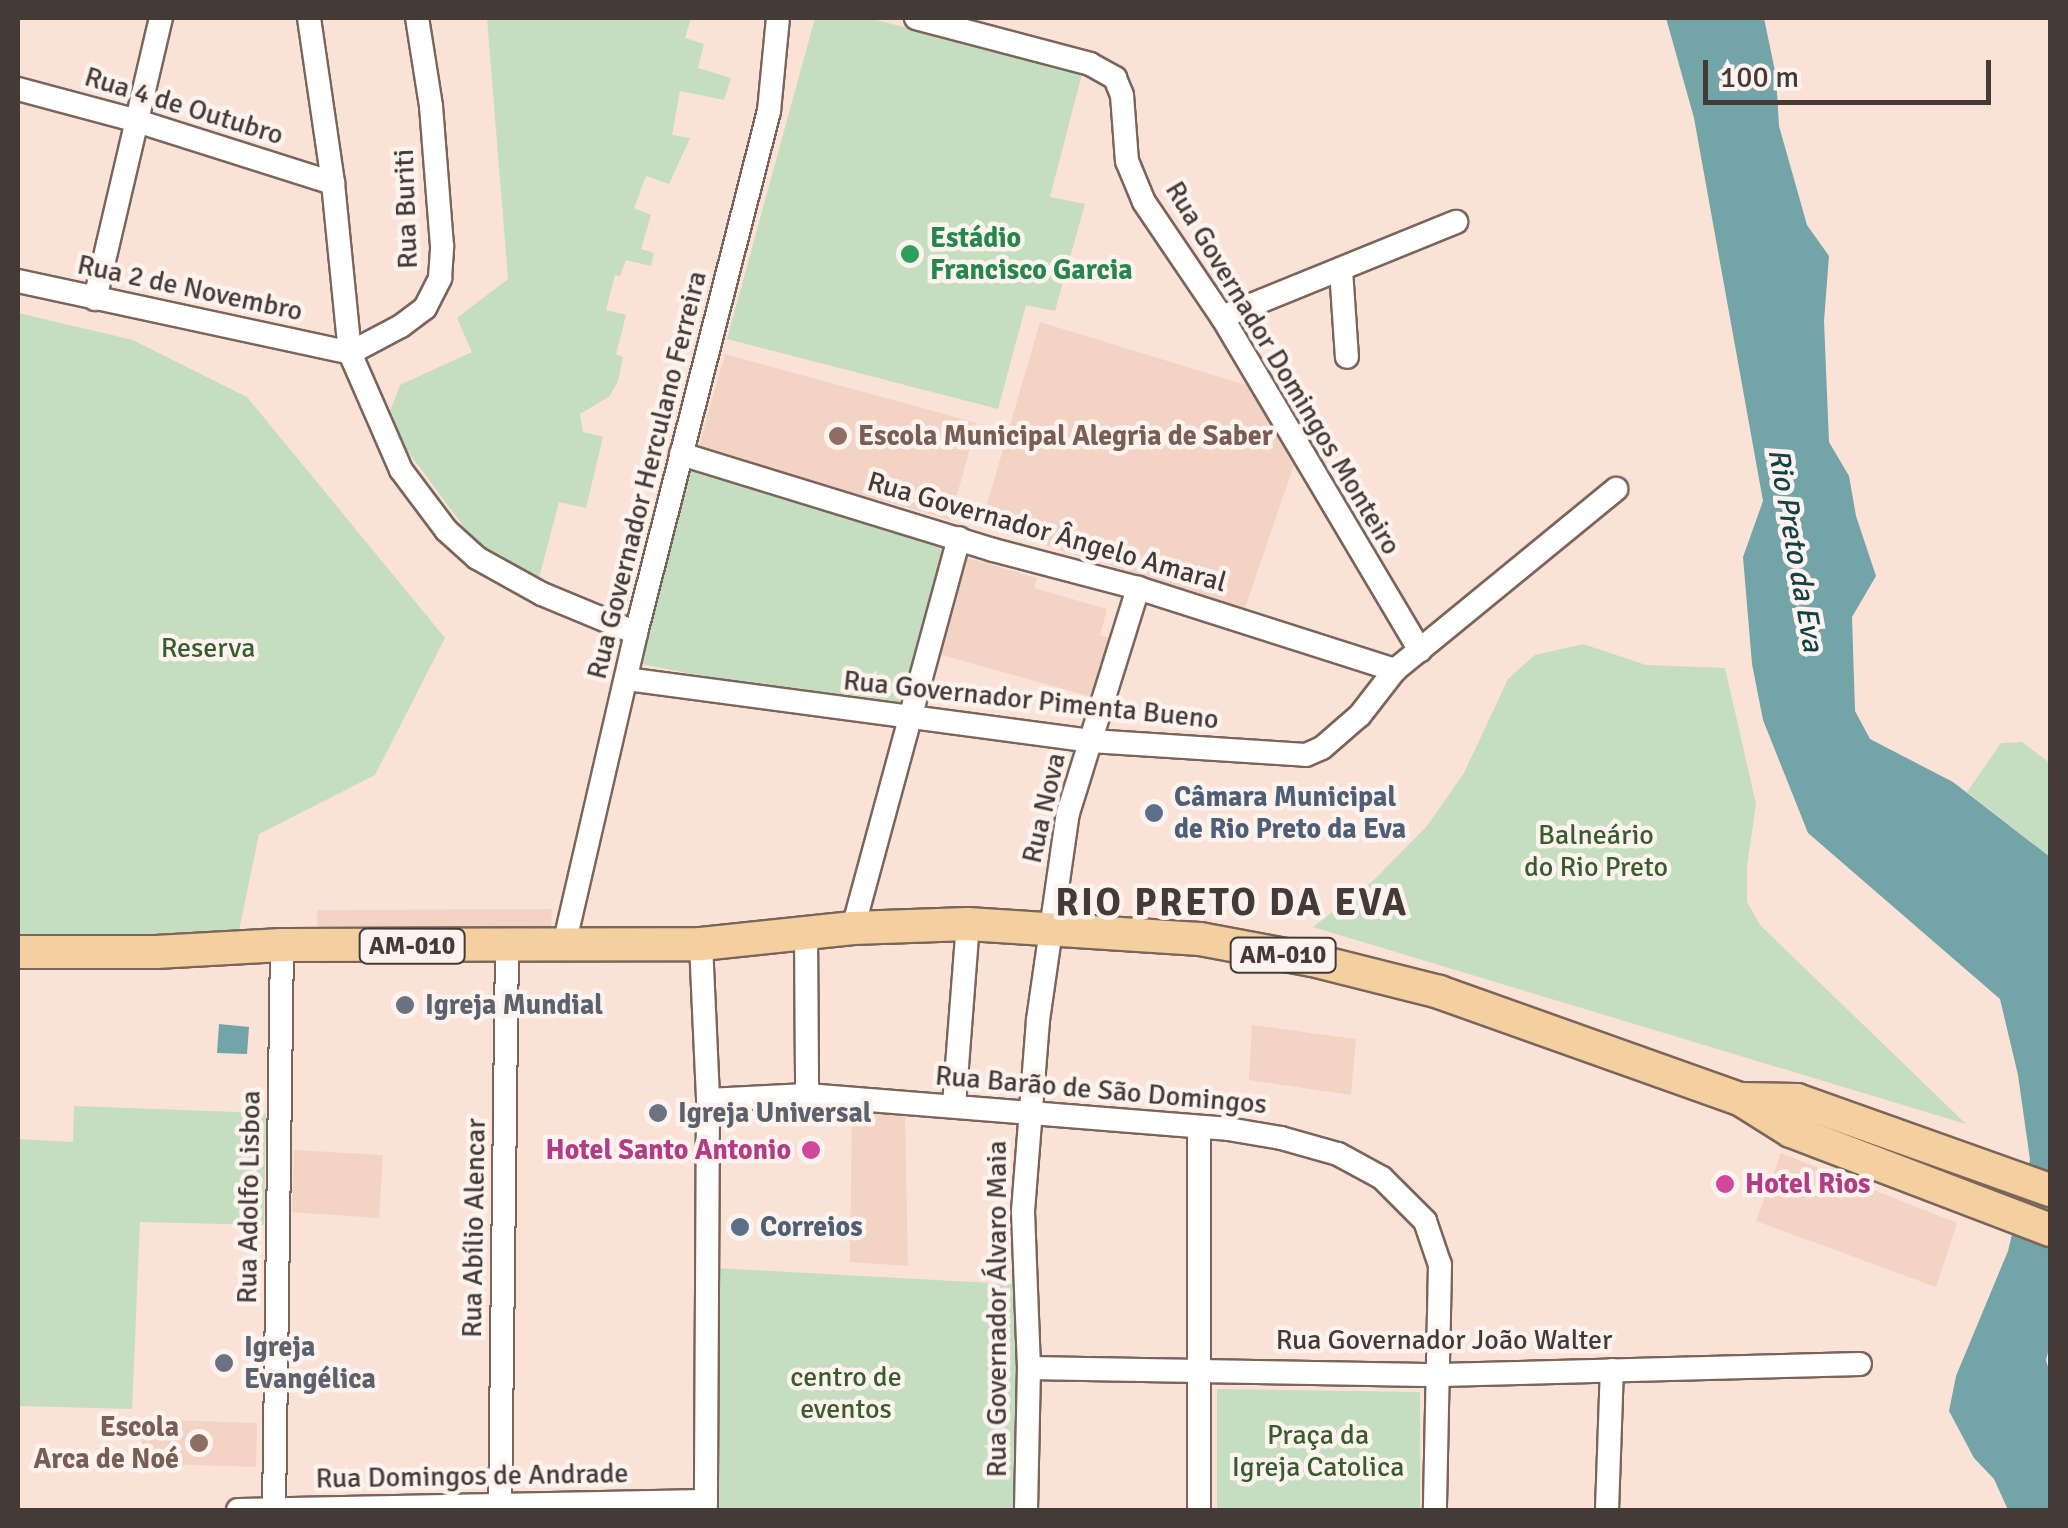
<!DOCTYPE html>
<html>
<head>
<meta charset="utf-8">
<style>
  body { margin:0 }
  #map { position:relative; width:2068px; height:1528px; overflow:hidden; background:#fbe2d6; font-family:Signika,sans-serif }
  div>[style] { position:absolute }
  .built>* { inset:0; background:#f3d3c4 }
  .green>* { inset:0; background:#c4debf }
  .water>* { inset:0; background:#72a4a8 }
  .roads { filter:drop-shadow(2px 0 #7b655b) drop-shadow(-2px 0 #7b655b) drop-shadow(0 2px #7b655b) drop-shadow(0 -2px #7b655b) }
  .street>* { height:22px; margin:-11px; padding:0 11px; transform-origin:11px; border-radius:11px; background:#fff }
  .primary>* { height:32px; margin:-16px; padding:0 16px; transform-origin:16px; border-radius:16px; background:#f4d0a1 }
  .dots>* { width:28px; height:28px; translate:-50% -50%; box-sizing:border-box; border:5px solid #fdf3ee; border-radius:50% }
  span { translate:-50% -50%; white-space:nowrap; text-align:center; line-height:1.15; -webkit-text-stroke:9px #fdf3ee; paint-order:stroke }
  .shield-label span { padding:2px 8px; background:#fdf3ee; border:2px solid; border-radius:8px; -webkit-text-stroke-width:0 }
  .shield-label { font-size:25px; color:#443a36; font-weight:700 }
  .street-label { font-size:28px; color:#443a36 }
  .leisure-label { font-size:28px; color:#27864d; font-weight:700 }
  .left { translate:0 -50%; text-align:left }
  .education-label { font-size:28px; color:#785e54; font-weight:700 }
  .right { translate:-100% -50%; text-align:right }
  .park-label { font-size:28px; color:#375c2e }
  .service-label { font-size:28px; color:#4e5e75; font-weight:700 }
  .worship-label { font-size:28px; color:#5b616d; font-weight:700 }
  .hotel-label { font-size:28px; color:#b23c85; font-weight:700 }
  .water-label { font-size:30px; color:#134246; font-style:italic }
  .district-label { font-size:38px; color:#443a36; font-weight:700; letter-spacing:2.5px }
  .frame { position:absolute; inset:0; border:20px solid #443a36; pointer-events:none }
  .scale { position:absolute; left:1703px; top:60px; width:288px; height:45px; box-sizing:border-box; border:5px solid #443a36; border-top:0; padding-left:12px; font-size:30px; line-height:35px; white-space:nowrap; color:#443a36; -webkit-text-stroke:8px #fdf3ee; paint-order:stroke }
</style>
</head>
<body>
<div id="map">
  <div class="built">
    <div style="clip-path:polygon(1040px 322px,1259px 389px,1297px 456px,1245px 608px,981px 525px)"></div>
    <div style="clip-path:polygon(725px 354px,977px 423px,950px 520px,698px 449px)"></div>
    <div style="clip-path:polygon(962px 556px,1037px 578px,1034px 588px,1107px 609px,1100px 635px,1116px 640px,1099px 699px,935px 653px)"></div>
    <div style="clip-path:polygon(552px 909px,551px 928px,318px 929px,317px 910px)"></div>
    <div style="clip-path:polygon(1252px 1025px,1356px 1039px,1351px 1095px,1249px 1080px)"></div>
    <div style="clip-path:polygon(852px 1109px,905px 1115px,908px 1266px,850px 1262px)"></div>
    <div style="clip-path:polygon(294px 1150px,383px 1155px,379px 1218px,292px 1212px)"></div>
    <div style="clip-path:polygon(1781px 1153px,1957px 1223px,1936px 1287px,1756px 1221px)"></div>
    <div style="clip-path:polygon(142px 1419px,257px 1423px,256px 1467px,141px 1463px)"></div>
  </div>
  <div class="green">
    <div style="clip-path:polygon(487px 18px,691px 18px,685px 38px,704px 44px,698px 68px,731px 78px,724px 100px,680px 91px,672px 135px,690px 138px,669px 184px,646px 176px,634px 208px,651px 215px,641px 249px,654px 253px,651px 266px,626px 260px,620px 276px,615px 275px,606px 310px,626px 315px,616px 354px,623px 357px,618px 381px,610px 396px,580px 414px,583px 432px,603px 437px,586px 508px,559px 502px,539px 578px,475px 542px,386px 422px,400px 385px,472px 352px,457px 318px,508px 279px)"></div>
    <div style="clip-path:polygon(815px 18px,867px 18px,1083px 70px,1050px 197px,1085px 204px,1055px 311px,1026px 305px,998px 409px,727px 339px)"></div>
    <div style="clip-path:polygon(18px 313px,133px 340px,247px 397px,445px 638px,375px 775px,259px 834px,237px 940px,18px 940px)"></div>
    <div style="clip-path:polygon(686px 464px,948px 538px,901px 714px,636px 663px)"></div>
    <div style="clip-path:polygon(1583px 644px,1646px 665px,1725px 668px,1756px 804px,1747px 866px,1747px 902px,1760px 925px,1966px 1124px,1313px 927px,1374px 880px,1427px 826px,1464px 773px,1508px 679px,1535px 655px)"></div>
    <div style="clip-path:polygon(2022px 742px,2050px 763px,2050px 857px,1967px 792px,2001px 743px)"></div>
    <div style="clip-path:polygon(74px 1106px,266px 1113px,264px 1225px,140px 1222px,132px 1409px,18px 1406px,18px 1139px,73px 1142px)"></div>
    <div style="clip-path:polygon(715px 1268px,1025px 1285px,1022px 1510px,712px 1510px)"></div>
    <div style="clip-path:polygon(1217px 1389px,1420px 1392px,1420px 1510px,1217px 1510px)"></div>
  </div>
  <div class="water">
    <div style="clip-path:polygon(1666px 18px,1764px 18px,1776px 76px,1779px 126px,1807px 225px,1829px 256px,1824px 321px,1829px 442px,1849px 476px,1856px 516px,1876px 576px,1852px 617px,1855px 711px,1870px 739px,1953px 782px,2050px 857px,2050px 1344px,2046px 1360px,2050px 1374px,2050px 1510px,2008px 1510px,1994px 1479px,1974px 1458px,1949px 1411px,1956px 1376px,2008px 1251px,2030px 1160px,2018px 1075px,2000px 999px,1808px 833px,1763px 720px,1752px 664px,1743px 557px,1763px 501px,1694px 118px)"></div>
    <div style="clip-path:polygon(219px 1024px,249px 1027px,247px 1054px,217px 1053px)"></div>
  </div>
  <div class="roads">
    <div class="street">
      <div style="left:309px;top:18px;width:167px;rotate:81.7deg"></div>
      <div style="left:333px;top:183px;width:171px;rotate:84.3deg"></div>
      <div style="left:350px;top:353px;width:128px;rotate:66.4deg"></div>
      <div style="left:401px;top:470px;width:75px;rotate:53.1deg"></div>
      <div style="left:446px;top:530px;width:42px;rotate:42.1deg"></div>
      <div style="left:477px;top:558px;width:74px;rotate:29deg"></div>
      <div style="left:542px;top:594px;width:102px;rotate:22.5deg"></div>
      <div style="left:916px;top:18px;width:180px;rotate:14.8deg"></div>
      <div style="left:1090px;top:64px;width:29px;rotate:29deg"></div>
      <div style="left:1115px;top:78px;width:18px;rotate:68deg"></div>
      <div style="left:1122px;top:95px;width:66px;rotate:85.7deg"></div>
      <div style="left:1127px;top:161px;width:44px;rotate:67.5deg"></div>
      <div style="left:1144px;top:202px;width:139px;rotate:55.9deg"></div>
      <div style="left:1222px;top:317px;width:388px;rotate:59.3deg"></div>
      <div style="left:18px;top:89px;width:120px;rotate:15deg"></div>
      <div style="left:134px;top:120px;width:209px;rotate:17.6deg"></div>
      <div style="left:1341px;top:270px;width:87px;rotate:86.1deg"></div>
      <div style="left:18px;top:281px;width:340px;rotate:12.2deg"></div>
      <div style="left:350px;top:353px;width:58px;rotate:-27.9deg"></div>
      <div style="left:401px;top:326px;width:30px;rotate:-37deg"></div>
      <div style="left:425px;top:308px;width:34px;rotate:-63deg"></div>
      <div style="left:440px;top:278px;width:32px;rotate:-86deg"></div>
      <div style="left:442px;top:246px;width:140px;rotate:-94.5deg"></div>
      <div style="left:431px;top:106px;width:89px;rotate:-99deg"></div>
      <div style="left:95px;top:299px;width:289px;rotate:-76.8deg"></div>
      <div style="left:1222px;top:317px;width:253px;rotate:-22.1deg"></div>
      <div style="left:681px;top:454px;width:326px;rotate:17.1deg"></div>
      <div style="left:993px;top:550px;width:150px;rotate:14.7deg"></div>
      <div style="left:1138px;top:588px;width:270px;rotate:17.7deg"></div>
      <div style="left:627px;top:679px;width:468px;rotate:7.6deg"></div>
      <div style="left:1091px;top:741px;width:215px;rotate:3.7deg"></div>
      <div style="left:1306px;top:755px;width:17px;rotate:-24deg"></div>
      <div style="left:1322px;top:748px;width:50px;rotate:-41deg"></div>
      <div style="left:1360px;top:715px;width:57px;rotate:-52.1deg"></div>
      <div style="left:1395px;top:670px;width:286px;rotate:-39.3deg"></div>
      <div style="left:853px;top:928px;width:404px;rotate:-74.8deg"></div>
      <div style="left:806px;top:933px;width:162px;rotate:89.6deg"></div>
      <div style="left:701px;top:944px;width:156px;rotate:87.4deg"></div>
      <div style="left:708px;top:1100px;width:410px;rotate:90.3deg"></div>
      <div style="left:564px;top:945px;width:320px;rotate:-77deg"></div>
      <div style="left:636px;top:633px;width:539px;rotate:-75.71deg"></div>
      <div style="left:769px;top:111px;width:93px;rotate:-84.5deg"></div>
      <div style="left:708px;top:1100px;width:99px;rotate:-2.9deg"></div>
      <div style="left:807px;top:1095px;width:422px;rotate:4.6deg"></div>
      <div style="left:1228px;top:1129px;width:54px;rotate:9.6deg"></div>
      <div style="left:1281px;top:1138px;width:59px;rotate:15.7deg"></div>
      <div style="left:1338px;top:1154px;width:50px;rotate:28.6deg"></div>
      <div style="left:1382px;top:1178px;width:61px;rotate:45deg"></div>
      <div style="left:1425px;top:1221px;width:46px;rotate:71.2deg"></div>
      <div style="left:1440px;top:1265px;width:245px;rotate:91.2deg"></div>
      <div style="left:954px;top:1105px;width:182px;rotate:-85.6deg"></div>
      <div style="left:1029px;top:1368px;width:411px;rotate:1deg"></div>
      <div style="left:1440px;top:1375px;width:420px;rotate:-1.5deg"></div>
      <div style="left:238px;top:1510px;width:468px;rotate:-1.1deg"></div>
      <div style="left:274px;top:1510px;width:565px;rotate:-89.19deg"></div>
      <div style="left:500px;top:1510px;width:564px;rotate:-89.29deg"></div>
      <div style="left:1026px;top:1510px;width:142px;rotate:-88.8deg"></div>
      <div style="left:1029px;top:1368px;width:157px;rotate:-92.2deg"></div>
      <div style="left:1023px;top:1211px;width:192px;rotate:-85.5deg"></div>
      <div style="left:1038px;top:1020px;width:209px;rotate:-81.8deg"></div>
      <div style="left:1068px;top:813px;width:236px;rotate:-72.7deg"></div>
      <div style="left:1199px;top:1510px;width:383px;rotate:-90deg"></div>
      <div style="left:1607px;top:1510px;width:140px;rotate:-88deg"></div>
    </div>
    <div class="primary">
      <div style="left:18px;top:952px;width:138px"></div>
      <div style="left:156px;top:952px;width:126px;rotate:-3.2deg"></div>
      <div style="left:282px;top:945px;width:419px;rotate:-0.1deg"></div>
      <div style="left:701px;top:944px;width:153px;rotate:-6deg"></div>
      <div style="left:853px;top:928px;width:115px;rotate:-2deg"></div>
      <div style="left:968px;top:924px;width:232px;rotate:3.7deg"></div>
      <div style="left:1200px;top:939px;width:114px;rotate:10.6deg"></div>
      <div style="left:1312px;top:960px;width:131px;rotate:14.1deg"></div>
      <div style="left:1439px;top:992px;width:319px;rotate:19.6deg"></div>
      <div style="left:1740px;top:1099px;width:60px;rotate:32.1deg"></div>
      <div style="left:1791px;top:1131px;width:277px;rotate:20.9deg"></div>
      <div style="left:1740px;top:1099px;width:57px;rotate:1deg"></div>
      <div style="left:1797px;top:1100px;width:269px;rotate:19.6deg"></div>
    </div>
  </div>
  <div class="dots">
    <div style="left:910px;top:254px;background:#2e9e5b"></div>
    <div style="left:838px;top:436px;background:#8d6e63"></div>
    <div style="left:1154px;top:813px;background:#5c6f8a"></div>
    <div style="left:405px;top:1005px;background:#6b7280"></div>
    <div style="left:658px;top:1113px;background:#6b7280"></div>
    <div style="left:811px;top:1150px;background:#d1479c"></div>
    <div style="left:1725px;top:1184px;background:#d1479c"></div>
    <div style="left:740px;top:1227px;background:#5c6f8a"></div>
    <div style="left:224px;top:1363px;background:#6b7280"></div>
    <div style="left:199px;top:1443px;background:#8d6e63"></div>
  </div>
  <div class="shield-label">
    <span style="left:412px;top:946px">AM-010</span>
    <span style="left:1283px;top:955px">AM-010</span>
  </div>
  <div class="street-label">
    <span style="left:184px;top:106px;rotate:17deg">Rua 4 de Outubro</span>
    <span style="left:406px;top:209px;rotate:-92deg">Rua Buriti</span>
    <span style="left:190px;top:288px;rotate:12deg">Rua 2 de Novembro</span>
    <span style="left:1283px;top:368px;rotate:59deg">Rua Governador Domingos Monteiro</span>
    <span style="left:647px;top:475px;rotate:-76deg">Rua Governador Herculano Ferreira</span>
    <span style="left:1047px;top:532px;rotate:16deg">Rua Governador Ângelo Amaral</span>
    <span style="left:1031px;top:700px;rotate:6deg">Rua Governador Pimenta Bueno</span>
    <span style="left:1044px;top:808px;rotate:-77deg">Rua Nova</span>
    <span style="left:1101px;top:1090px;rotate:5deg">Rua Barão de São Domingos</span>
    <span style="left:249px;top:1197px;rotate:-89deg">Rua Adolfo Lisboa</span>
    <span style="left:474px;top:1228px;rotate:-89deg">Rua Abílio Alencar</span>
    <span style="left:997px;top:1309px;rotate:-90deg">Rua Governador Álvaro Maia</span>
    <span style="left:1444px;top:1340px">Rua Governador João Walter</span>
    <span style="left:472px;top:1476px;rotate:-1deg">Rua Domingos de Andrade</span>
  </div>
  <div class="leisure-label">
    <span class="left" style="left:930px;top:254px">Estádio<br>Francisco Garcia</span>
  </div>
  <div class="education-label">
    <span class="left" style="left:858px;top:436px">Escola Municipal Alegria de Saber</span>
    <span class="right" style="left:179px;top:1443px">Escola<br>Arca de Noé</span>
  </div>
  <div class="park-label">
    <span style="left:208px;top:648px">Reserva</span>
    <span style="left:1596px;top:851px">Balneário<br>do Rio Preto</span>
    <span style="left:846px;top:1393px">centro de<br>eventos</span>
    <span style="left:1318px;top:1451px">Praça da<br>Igreja Catolica</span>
  </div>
  <div class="service-label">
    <span class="left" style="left:1174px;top:813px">Câmara Municipal<br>de Rio Preto da Eva</span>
    <span class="left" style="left:760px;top:1227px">Correios</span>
  </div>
  <div class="worship-label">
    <span class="left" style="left:425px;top:1005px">Igreja Mundial</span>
    <span class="left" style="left:678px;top:1113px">Igreja Universal</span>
    <span class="left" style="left:244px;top:1363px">Igreja<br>Evangélica</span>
  </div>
  <div class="hotel-label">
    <span class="right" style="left:791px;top:1150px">Hotel Santo Antonio</span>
    <span class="left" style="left:1745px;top:1184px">Hotel Rios</span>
  </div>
  <div class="water-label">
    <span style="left:1795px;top:550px;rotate:80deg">Rio Preto da Eva</span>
  </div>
  <div class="district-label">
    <span style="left:1232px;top:903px">RIO PRETO DA EVA</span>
  </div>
  <div class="frame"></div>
  <div class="scale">100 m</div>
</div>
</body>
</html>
